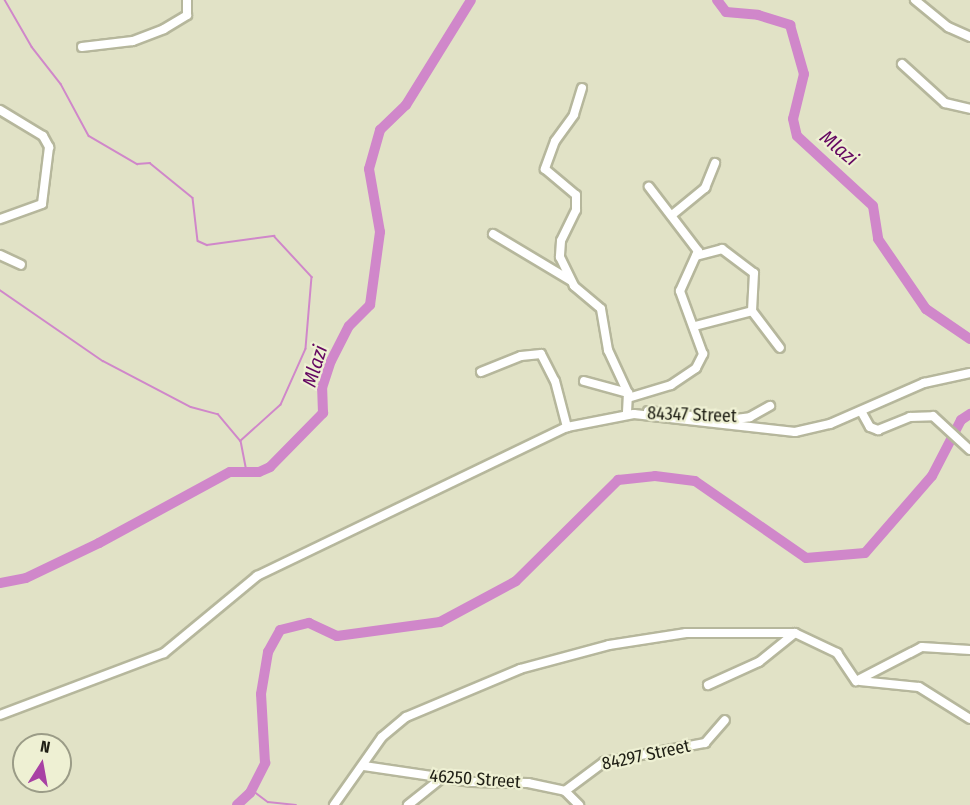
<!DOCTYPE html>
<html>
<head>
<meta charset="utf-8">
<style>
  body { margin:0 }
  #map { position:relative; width:970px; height:805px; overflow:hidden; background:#e1e2c6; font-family:"Fira Sans Condensed",sans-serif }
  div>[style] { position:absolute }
  .stream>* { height:1.5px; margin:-0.75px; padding:0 0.75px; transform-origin:0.75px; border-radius:0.75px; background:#d087ca }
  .river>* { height:10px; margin:-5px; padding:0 5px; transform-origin:5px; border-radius:5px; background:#d087ca }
  .roads { filter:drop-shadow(2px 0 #b6b79c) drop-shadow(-2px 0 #b6b79c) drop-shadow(0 2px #b6b79c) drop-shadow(0 -2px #b6b79c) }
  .minor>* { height:8px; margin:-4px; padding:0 4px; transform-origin:4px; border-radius:4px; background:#fff }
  span { translate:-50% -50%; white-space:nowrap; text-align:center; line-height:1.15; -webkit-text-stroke:4.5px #eef0d3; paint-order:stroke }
  .street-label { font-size:18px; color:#1e1e14 }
  .water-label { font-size:20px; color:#640761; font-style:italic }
  .north { position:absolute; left:12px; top:733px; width:60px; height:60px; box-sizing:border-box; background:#eef0d3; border:2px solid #9b9c87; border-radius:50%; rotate:11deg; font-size:16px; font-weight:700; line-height:24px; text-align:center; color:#1e1e14 }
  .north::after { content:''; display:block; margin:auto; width:21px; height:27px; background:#a841a4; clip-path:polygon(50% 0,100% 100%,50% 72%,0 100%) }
</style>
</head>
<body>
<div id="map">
  <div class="stream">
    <div style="left:5px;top:0;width:54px;rotate:60.1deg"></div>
    <div style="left:32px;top:47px;width:47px;rotate:51.9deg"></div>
    <div style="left:61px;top:84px;width:59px;rotate:61.7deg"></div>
    <div style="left:89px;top:136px;width:56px;rotate:30.3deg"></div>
    <div style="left:137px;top:164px;width:13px;rotate:-4deg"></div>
    <div style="left:150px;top:163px;width:55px;rotate:39.1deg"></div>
    <div style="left:193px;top:198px;width:43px;rotate:83.4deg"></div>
    <div style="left:198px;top:241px;width:10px;rotate:24deg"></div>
    <div style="left:207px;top:245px;width:68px;rotate:-7.7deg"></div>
    <div style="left:274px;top:236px;width:56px;rotate:47.2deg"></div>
    <div style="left:312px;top:277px;width:72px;rotate:94.8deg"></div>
    <div style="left:306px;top:349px;width:61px;rotate:114.1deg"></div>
    <div style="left:281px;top:405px;width:54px;rotate:138deg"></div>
    <div style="left:0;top:290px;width:125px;rotate:34.6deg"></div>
    <div style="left:103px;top:361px;width:99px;rotate:27.6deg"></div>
    <div style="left:191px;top:407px;width:28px;rotate:15deg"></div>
    <div style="left:218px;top:414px;width:35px;rotate:50deg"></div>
    <div style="left:241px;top:441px;width:31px;rotate:79deg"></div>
    <div style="left:252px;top:790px;width:20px;rotate:37deg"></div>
    <div style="left:268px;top:802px;width:28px;rotate:6deg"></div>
  </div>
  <div class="river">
    <div style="left:717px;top:0;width:15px;rotate:53deg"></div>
    <div style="left:726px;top:12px;width:32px;rotate:5deg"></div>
    <div style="left:758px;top:15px;width:34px;rotate:17deg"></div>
    <div style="left:790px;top:25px;width:51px;rotate:74.1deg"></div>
    <div style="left:804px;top:74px;width:46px;rotate:103.7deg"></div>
    <div style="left:793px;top:119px;width:17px;rotate:77deg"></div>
    <div style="left:797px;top:136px;width:103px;rotate:42.6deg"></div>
    <div style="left:873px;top:206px;width:33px;rotate:81deg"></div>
    <div style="left:878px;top:239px;width:85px;rotate:55.6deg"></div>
    <div style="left:926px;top:309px;width:53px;rotate:34.3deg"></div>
    <div style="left:0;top:583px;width:26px;rotate:-11deg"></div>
    <div style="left:26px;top:578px;width:81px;rotate:-25.6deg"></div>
    <div style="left:99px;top:543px;width:149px;rotate:-28.5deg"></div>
    <div style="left:230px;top:472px;width:29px"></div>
    <div style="left:259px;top:472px;width:12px;rotate:-24deg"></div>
    <div style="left:270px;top:467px;width:76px;rotate:-45.5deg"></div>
    <div style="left:323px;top:413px;width:25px;rotate:-92deg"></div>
    <div style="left:322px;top:388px;width:28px;rotate:-72deg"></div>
    <div style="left:331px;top:361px;width:39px;rotate:-63deg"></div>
    <div style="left:349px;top:326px;width:30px;rotate:-45deg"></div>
    <div style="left:370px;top:305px;width:74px;rotate:-82.2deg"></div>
    <div style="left:380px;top:232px;width:64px;rotate:-99.9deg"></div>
    <div style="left:369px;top:169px;width:41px;rotate:-74.2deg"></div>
    <div style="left:380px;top:130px;width:36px;rotate:-44deg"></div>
    <div style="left:406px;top:105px;width:123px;rotate:-58.2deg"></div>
    <div style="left:237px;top:805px;width:18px;rotate:-43deg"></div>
    <div style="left:250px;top:793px;width:34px;rotate:-63deg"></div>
    <div style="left:265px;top:763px;width:69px;rotate:-93.3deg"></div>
    <div style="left:261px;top:694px;width:43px;rotate:-80.5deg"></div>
    <div style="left:268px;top:652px;width:25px;rotate:-61deg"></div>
    <div style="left:280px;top:630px;width:30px;rotate:-14deg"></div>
    <div style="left:309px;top:623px;width:31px;rotate:25deg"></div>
    <div style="left:337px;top:636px;width:104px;rotate:-7.7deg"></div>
    <div style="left:440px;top:622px;width:86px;rotate:-28.3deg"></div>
    <div style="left:516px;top:581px;width:144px;rotate:-44.7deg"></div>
    <div style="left:618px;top:480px;width:37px;rotate:-6deg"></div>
    <div style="left:655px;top:476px;width:40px;rotate:7.1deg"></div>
    <div style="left:695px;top:481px;width:135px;rotate:34.7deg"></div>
    <div style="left:806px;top:558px;width:59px;rotate:-4.8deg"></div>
    <div style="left:865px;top:553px;width:102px;rotate:-49deg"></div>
    <div style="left:932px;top:476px;width:63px;rotate:-62.6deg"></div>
    <div style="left:961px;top:420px;width:11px;rotate:-34deg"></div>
  </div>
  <div class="roads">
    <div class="minor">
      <div style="left:915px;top:0;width:43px;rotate:39.3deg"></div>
      <div style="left:948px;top:27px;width:24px;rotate:24deg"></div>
      <div style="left:82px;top:47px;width:51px;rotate:-6.7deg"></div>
      <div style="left:133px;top:41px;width:33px;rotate:-21deg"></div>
      <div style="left:164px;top:29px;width:27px;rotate:-31deg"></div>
      <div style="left:187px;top:15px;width:15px;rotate:-90deg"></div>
      <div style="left:902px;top:64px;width:58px;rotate:42.2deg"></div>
      <div style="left:945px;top:103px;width:26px;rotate:13deg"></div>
      <div style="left:582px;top:88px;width:28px;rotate:107deg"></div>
      <div style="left:574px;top:115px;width:32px;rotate:126deg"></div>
      <div style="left:555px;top:141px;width:30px;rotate:110deg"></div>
      <div style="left:545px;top:169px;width:40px;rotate:40deg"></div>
      <div style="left:576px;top:195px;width:15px;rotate:90deg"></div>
      <div style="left:576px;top:210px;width:34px;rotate:116deg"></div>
      <div style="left:561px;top:241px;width:16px;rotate:94deg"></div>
      <div style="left:560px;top:257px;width:32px;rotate:64deg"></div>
      <div style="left:574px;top:286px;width:35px;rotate:40deg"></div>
      <div style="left:601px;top:309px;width:42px;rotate:80.3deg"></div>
      <div style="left:608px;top:350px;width:47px;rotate:65.1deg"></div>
      <div style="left:628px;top:393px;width:21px;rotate:93deg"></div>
      <div style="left:0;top:110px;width:50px;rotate:31.2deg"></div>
      <div style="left:43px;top:136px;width:13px;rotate:61deg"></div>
      <div style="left:49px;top:147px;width:57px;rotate:97deg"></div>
      <div style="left:42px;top:204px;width:45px;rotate:160.3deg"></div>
      <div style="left:672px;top:215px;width:43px;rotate:-39.3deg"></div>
      <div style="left:705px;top:188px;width:27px;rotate:-68deg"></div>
      <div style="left:493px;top:234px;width:90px;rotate:30.9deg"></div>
      <div style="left:0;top:255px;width:23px;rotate:25deg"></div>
      <div style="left:696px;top:256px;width:27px;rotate:-15deg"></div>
      <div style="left:722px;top:249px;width:40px;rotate:37deg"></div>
      <div style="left:754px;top:273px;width:38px;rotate:93deg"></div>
      <div style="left:752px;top:311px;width:46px;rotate:52.9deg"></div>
      <div style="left:695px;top:326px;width:59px;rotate:-14.7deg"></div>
      <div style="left:481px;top:372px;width:43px;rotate:-21.8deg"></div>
      <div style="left:521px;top:356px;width:20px;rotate:-6deg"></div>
      <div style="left:541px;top:354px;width:30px;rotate:63deg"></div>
      <div style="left:555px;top:381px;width:48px;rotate:75.4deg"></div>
      <div style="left:584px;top:381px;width:46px;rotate:15.3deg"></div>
      <div style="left:628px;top:398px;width:45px;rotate:-16.8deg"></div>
      <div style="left:671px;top:385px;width:30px;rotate:-34deg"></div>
      <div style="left:696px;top:368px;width:16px;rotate:-63deg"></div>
      <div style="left:703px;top:354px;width:67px;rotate:-110.1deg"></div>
      <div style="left:680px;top:291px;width:44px;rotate:-65.8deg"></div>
      <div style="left:698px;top:251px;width:81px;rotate:-127.4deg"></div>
      <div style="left:648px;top:411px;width:80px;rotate:6.5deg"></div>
      <div style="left:727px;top:420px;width:23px;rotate:-7deg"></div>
      <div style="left:750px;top:417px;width:23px;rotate:-29deg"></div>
      <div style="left:861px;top:411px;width:18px;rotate:61deg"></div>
      <div style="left:870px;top:427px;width:9px;rotate:21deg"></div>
      <div style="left:878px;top:430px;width:35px;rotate:-22deg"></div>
      <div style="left:910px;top:417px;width:23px;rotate:-2deg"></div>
      <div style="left:933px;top:416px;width:50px;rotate:42.6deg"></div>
      <div style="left:860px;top:681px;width:59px;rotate:5.8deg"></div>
      <div style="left:919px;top:687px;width:60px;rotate:32.1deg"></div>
      <div style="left:708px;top:685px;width:56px;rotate:-24.3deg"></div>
      <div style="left:759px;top:662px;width:46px;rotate:-38.9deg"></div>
      <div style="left:0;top:715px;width:175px;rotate:-20.7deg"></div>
      <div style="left:164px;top:653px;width:121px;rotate:-39.6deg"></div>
      <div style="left:257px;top:576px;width:344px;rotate:-25.7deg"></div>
      <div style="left:567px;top:427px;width:68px;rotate:-11deg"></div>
      <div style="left:634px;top:414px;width:162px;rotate:6.4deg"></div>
      <div style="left:795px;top:432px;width:36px;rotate:-13deg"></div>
      <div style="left:830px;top:424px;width:103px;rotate:-23.6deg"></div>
      <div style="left:924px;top:383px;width:47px;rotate:-12.3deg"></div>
      <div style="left:364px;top:766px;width:109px;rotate:8.4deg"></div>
      <div style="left:472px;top:782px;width:56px;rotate:1deg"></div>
      <div style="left:528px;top:783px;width:38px;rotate:12deg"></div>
      <div style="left:565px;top:791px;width:20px;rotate:45deg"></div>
      <div style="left:565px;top:791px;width:49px;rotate:-36.6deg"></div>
      <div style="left:604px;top:762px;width:103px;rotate:-10.7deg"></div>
      <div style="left:705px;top:743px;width:30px;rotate:-49deg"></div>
      <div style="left:334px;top:805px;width:83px;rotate:-54.8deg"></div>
      <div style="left:382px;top:737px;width:31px;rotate:-40deg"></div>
      <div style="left:406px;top:717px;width:124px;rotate:-22.8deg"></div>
      <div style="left:520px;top:669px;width:92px;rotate:-15.1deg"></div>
      <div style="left:609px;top:645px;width:78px;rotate:-8.9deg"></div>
      <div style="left:686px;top:633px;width:109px"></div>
      <div style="left:795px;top:633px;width:47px;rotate:25.5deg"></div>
      <div style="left:837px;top:653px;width:34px;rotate:56deg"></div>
      <div style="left:856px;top:681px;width:74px;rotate:-27.3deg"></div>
      <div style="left:922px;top:647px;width:48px;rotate:3.6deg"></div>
      <div style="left:408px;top:805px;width:43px;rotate:-38.5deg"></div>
    </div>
  </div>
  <div class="street-label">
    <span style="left:692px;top:415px;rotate:2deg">84347 Street</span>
    <span style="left:646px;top:755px;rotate:-12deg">84297 Street</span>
    <span style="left:475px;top:779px;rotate:4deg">46250 Street</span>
  </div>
  <div class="water-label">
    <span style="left:839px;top:148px;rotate:40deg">Mlazi</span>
    <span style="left:315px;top:366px;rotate:-73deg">Mlazi</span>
  </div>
  <div class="north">N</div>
</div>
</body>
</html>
